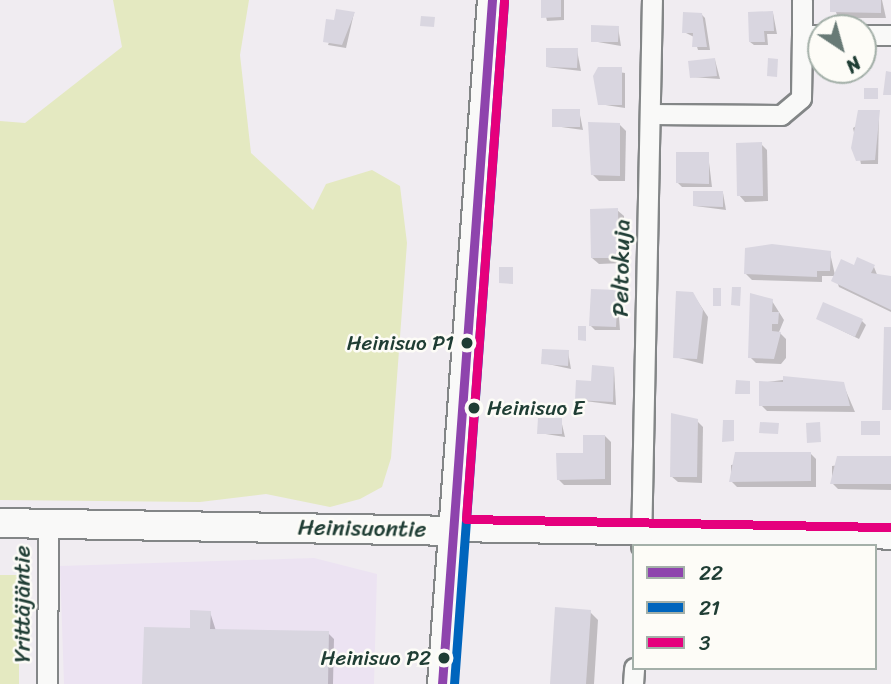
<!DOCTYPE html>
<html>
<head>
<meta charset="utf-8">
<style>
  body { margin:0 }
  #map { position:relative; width:891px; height:684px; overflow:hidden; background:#f0ecf1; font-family:Sriracha,sans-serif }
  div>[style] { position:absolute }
  .built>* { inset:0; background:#ece3f2 }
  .green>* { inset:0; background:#e4e9c1 }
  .shadow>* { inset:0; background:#0003 }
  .building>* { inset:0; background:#d9d6e0 }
  .roads { filter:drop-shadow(2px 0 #838687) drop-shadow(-2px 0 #838687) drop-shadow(0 2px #838687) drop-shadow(0 -2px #838687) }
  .street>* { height:19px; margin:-9.5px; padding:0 9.5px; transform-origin:9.5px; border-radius:9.5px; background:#f9f9f8 }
  .secondary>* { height:28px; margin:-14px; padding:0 14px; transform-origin:14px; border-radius:14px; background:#f9f9f8 }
  .bus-1>* { height:9px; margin:-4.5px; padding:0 4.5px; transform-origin:4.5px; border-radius:4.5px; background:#8e44ad }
  .bus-2>* { height:9px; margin:-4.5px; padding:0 4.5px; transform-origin:4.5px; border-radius:4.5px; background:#0065bd }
  .bus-3>* { height:9px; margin:-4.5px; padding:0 4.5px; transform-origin:4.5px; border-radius:4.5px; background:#e5007d }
  .dots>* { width:19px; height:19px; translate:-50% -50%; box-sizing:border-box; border:4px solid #fdfcf7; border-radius:50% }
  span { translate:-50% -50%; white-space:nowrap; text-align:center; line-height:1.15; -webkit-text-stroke:5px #fdfcf7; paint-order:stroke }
  .bus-label { font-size:21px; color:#1f3d34 }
  .right { translate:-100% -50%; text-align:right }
  .left { translate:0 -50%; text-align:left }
  .street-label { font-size:23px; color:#1f3d34 }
  .legend { position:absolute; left:632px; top:544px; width:245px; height:126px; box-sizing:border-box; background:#fdfcf7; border:2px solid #a4b0a9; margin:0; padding:9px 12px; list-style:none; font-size:21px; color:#1f3d34 }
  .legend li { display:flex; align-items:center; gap:14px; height:35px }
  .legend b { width:35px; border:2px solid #a4b0a9 }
  .north { position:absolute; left:807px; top:14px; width:70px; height:70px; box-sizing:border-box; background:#fdfcf7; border:2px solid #a4b0a9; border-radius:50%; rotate:144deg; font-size:19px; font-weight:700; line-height:28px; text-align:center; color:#1f3d34 }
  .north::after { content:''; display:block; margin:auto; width:24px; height:32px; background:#687a76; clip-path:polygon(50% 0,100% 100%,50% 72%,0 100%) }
</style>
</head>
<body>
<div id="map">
  <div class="built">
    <div style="clip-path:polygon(314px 558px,377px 574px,374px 684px,64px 684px,60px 566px)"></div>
  </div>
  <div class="green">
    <div style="clip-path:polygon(113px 0,249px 0,240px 55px,251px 153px,313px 210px,326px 184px,372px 170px,400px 186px,407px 243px,391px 458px,382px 487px,360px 499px,330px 507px,266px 494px,200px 502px,0 500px,0 121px,25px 123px,122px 47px)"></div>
    <div style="clip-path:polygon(0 575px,19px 575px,19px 684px,0 684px)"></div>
  </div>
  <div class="shadow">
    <div style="clip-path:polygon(542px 0,564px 0,564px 20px,547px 21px)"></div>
    <div style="clip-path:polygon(832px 0,882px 0,886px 18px,838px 18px)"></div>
    <div style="clip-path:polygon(354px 13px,346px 48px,328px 45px,336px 22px)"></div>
    <div style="clip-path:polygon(773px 13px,777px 34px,767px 34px,768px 45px,754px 45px,750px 42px)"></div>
    <div style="clip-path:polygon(701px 14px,705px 18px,710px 50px,698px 50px,694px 37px,684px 32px)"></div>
    <div style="clip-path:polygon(618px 27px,621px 46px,592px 41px)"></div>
    <div style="clip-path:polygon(577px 50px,581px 71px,547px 67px)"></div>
    <div style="clip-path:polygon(715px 60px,720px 79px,691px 77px)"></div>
    <div style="clip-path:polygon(599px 69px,625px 73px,625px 108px,599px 104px)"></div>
    <div style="clip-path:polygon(579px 110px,583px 130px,554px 126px)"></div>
    <div style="clip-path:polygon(879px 112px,878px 164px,861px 164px,853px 128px)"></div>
    <div style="clip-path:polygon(620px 125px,626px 131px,625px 181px,599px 181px,593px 175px)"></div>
    <div style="clip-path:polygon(761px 144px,767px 150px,768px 201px,745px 202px,739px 195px)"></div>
    <div style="clip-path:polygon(708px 154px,712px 187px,682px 187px,678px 183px)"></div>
    <div style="clip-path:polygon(723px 193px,726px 210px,695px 206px)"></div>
    <div style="clip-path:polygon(617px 210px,624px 216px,624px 263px,599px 264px,592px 258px)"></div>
    <div style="clip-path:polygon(830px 253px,835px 275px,874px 267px,878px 277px,891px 280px,891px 312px,839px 287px,835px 276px,822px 276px,822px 282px,752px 280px,746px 274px)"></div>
    <div style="clip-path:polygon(617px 292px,620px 330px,595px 330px,591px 326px)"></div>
    <div style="clip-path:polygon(693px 294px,708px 317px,703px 364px,675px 357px)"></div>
    <div style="clip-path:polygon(772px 301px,784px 320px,779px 332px,786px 339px,786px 358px,781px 364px,756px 363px,750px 357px)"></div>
    <div style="clip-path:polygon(818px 319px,862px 321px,866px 325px,859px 339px)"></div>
    <div style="clip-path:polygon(568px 352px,571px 369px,543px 363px)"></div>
    <div style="clip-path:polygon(614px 368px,616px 405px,577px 400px,593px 383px)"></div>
    <div style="clip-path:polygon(797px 378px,843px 384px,855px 412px,767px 411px,761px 405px,761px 383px)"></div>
    <div style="clip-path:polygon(561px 420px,565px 437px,539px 433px)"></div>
    <div style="clip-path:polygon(697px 421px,703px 427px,702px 483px,678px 482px,671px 476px)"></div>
    <div style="clip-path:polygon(605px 436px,611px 442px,611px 485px,564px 485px,558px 479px)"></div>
    <div style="clip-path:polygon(810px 453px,816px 459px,816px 487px,737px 487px,731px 481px,731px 465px)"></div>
    <div style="clip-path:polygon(891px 458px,891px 490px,838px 489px,832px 483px,832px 466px)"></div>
    <div style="clip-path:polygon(210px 612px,216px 631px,328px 633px,334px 639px,333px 684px,144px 684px)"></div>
    <div style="clip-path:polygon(590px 612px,598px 620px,594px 684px,552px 684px)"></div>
  </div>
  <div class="building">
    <div style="clip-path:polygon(541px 0,561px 0,561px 17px,541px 18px)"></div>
    <div style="clip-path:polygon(830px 0,881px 0,881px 13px,830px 12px)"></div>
    <div style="clip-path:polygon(336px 9px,355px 12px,342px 45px,323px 42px,326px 19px,334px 20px)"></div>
    <div style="clip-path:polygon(773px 11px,774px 31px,764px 31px,765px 42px,749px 42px,748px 12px)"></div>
    <div style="clip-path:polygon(683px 12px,702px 13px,707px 47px,692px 47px,693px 33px,682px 33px)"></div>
    <div style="clip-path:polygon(421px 16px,435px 17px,434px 27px,420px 26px)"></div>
    <div style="clip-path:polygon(591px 25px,619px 26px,618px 42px,591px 42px)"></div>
    <div style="clip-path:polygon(546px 48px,578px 48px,577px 68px,546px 67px)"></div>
    <div style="clip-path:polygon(715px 58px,717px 76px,690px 78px,688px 61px)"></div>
    <div style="clip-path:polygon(768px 58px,778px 59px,777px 77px,767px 76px)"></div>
    <div style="clip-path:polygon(598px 67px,622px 67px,622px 105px,598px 105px,593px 76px)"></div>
    <div style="clip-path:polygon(886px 71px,891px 72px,891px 95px,883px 95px)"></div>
    <div style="clip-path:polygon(864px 88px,878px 88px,878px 99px,864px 99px)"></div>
    <div style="clip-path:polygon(552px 109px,580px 109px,580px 127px,552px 127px)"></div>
    <div style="clip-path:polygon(858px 110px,880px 110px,875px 160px,856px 161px,851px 148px)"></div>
    <div style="clip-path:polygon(588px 122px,620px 123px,620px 176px,591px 175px)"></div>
    <div style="clip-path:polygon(762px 142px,763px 196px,737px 196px,736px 143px)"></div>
    <div style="clip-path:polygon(676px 152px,709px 152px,709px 184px,676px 183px)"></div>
    <div style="clip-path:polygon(693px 191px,723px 191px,723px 207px,693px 206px)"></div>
    <div style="clip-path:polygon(618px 208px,619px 258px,591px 258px,590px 209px)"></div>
    <div style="clip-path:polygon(772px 244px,831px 251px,830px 271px,817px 271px,817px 277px,744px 274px,745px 248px)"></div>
    <div style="clip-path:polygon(857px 257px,875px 265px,871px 273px,891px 276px,891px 310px,831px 281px,841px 259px,854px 265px)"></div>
    <div style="clip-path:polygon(499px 267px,513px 267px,513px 284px,499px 283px)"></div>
    <div style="clip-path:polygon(732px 287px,741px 287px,740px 306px,731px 305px)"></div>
    <div style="clip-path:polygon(713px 288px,721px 288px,721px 306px,713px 306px)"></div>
    <div style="clip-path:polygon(591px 289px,618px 290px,616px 327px,589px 326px)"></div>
    <div style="clip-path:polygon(676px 291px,693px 292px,703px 310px,697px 359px,673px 358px)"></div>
    <div style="clip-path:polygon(750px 293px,773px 299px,772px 312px,779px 312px,778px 324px,772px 324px,772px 331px,781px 332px,774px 359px,748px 358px)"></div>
    <div style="clip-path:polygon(823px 302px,863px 319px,855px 337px,816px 319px)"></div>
    <div style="clip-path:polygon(578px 326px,586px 326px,586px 341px,578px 340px)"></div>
    <div style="clip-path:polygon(884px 327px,891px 327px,891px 410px,882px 410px)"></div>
    <div style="clip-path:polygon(542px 349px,569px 350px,568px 366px,541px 364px)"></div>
    <div style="clip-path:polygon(592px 365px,614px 367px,613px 402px,575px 400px,576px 380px,591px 381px)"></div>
    <div style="clip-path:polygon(783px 376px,844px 382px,850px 406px,759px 406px,759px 381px,783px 382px)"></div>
    <div style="clip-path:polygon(736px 380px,750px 381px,750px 394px,735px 394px)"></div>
    <div style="clip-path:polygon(671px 413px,698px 419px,697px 477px,670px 477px)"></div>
    <div style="clip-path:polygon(538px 418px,562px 418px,562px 434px,537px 434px)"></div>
    <div style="clip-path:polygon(723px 420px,734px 420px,734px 441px,722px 442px)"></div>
    <div style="clip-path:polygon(861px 421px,880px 421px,880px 435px,861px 435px)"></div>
    <div style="clip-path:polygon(760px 422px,779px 423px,778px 434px,759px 433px)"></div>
    <div style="clip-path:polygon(820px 422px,821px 442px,807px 443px,806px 423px)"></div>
    <div style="clip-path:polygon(583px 435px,605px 435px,605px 479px,557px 480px,556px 453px,583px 453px)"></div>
    <div style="clip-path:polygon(735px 452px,811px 452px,811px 481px,729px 482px)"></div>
    <div style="clip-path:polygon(837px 456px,891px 456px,891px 484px,830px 484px)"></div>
    <div style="clip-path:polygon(555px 607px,591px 610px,586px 684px,550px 684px)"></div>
    <div style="clip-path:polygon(190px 610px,211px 611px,210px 629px,329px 631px,328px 684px,142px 684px,144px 627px,190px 628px)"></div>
  </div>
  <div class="roads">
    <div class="street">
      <div style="left:802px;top:35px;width:35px;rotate:-90deg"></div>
      <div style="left:863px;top:35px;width:28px"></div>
      <div style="left:650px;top:114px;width:131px;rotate:0.4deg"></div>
      <div style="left:781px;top:115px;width:26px;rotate:-40deg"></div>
      <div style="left:801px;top:98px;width:63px;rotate:-89.1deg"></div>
      <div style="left:802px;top:35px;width:19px"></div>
      <div style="left:453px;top:531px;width:438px;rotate:1deg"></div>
      <div style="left:641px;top:546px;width:546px;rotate:-88.85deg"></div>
      <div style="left:47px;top:684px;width:161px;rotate:-89.6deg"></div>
      <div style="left:633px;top:684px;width:16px;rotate:-86deg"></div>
    </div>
    <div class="secondary">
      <div style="left:0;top:523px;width:453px;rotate:1deg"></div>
      <div style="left:442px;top:684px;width:686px;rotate:-85.82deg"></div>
    </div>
  </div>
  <div class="bus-1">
    <div style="left:442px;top:684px;width:686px;rotate:-85.82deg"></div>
  </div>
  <div class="bus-2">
    <div style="left:454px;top:684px;width:685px;rotate:-85.81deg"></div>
  </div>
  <div class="bus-3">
    <div style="left:504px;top:1px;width:519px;rotate:94.2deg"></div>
    <div style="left:466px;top:519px;width:425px;rotate:1.1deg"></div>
  </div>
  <div class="dots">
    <div style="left:467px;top:343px;background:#1f3d34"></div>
    <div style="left:474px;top:408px;background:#1f3d34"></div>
    <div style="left:444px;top:658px;background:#1f3d34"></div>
  </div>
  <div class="bus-label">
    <span class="right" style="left:454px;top:343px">Heinisuo P1</span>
    <span class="left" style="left:487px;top:408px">Heinisuo E</span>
    <span class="right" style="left:431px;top:658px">Heinisuo P2</span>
  </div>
  <div class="street-label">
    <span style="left:622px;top:268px;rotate:-89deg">Peltokuja</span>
    <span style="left:362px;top:529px;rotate:1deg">Heinisuontie</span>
    <span style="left:23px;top:604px;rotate:-90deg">Yrittäjäntie</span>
  </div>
  <ul class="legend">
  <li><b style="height:9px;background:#8e44ad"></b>22</li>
  <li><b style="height:9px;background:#0065bd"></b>21</li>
  <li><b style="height:9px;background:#e5007d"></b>3</li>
  </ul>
  <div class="north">N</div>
</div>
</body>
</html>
